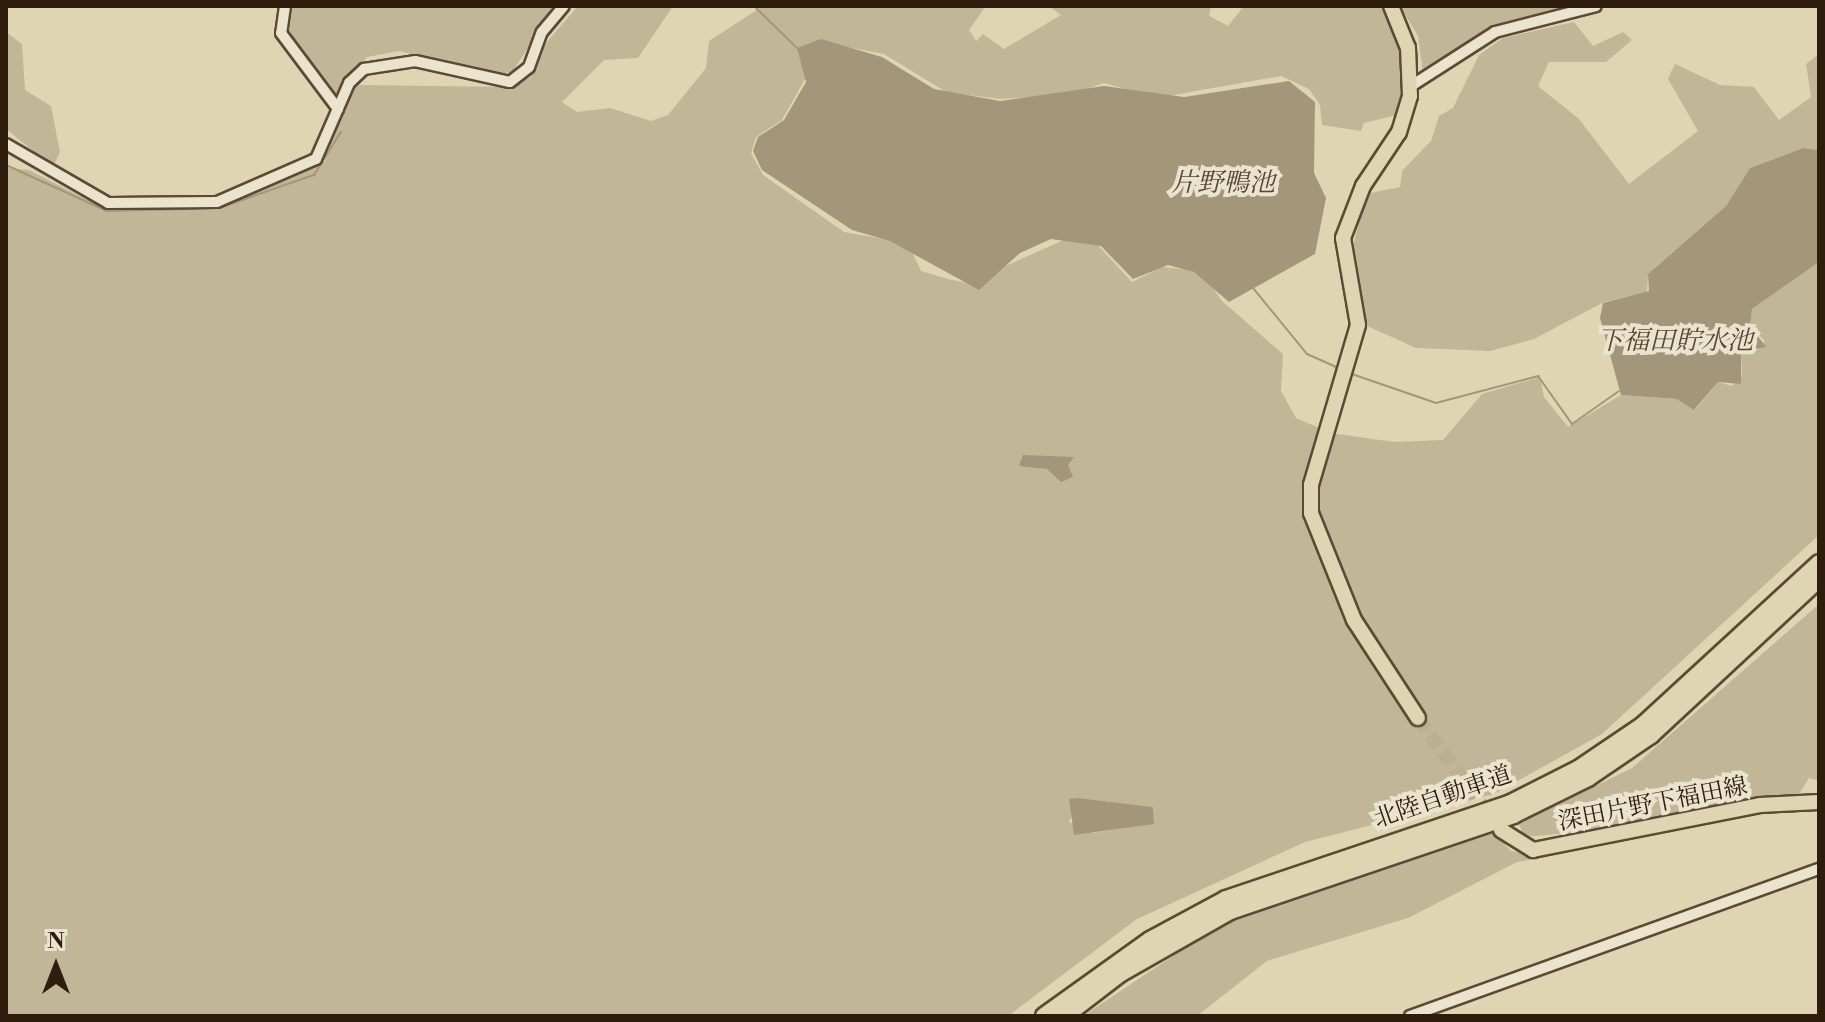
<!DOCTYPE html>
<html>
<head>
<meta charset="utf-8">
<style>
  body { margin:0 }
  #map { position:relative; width:1825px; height:1022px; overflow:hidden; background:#dfd5b3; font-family:"Libre Bodoni","Noto Serif JP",serif }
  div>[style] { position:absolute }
  .green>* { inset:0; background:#c1b697 }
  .water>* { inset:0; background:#a4967b }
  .stream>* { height:2px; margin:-1px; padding:0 1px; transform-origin:1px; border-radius:1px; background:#a4967b }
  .major-tunnel>* { height:14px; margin-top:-7px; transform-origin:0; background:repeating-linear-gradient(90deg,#bcb092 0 14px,transparent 0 21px) }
  .roads { filter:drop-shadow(2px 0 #5c4a36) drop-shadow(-2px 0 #5c4a36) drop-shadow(0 2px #5c4a36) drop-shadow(0 -2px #5c4a36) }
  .minor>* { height:10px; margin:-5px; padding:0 5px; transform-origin:5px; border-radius:5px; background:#eae4ce }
  .major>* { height:14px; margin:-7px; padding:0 7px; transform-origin:7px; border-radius:7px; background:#dfd5b3 }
  .highway>* { height:16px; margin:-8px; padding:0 8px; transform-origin:8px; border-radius:8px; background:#dfd5b3 }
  span { translate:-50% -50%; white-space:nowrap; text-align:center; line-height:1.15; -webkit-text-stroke:8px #eae4ce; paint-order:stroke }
  .street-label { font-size:24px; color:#301c0d }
  .water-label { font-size:26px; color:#594734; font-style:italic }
  .frame { position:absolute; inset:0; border:8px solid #301c0d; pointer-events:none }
  .north { position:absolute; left:16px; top:926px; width:80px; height:80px; -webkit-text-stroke:6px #eae4ce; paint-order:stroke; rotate:0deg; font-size:22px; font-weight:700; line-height:32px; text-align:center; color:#301c0d }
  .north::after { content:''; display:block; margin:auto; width:28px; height:36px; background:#301c0d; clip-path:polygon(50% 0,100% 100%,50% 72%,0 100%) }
</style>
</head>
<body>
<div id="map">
  <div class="green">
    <div style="clip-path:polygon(288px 6px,555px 6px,513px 71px,498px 75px,399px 51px,367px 57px,335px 94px,288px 38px)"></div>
    <div style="clip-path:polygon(evenodd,578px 6px,673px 6px,638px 58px,604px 60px,562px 102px,577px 112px,610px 108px,651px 121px,668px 115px,706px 68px,709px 41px,763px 6px,986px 6px,969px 30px,976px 41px,983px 34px,1004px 49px,1061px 15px,1049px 6px,1211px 6px,1209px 16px,1228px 26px,1244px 6px,1384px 6px,1399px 34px,1401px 114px,1364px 123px,1361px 131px,1322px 125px,1320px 105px,1309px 89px,1281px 76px,1157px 98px,1104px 83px,1069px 95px,1000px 99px,946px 92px,884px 54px,836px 45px,809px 72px,782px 120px,756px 137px,751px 153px,763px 175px,844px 232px,908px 243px,921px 271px,948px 279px,967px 283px,1073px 236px,1093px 240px,1132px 282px,1162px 267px,1201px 271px,1222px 301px,1283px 354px,1281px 391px,1296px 418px,1331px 433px,1394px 442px,1443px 440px,1482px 394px,1540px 377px,1544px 397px,1568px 427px,1621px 395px,1677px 399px,1696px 409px,1718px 382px,1732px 386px,1742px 376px,1741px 352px,1756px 351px,1765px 341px,1750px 326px,1752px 309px,1819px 262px,1819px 535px,1602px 734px,1494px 794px,1305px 842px,1137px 919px,1008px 1016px,6px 1016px,6px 168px,29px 170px,99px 206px,226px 206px,325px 161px,347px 95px,359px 85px,510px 87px,531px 77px,546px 43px,578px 6px,1079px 798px,1153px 807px,1154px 823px,1093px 833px,1069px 822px,1079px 798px)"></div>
    <div style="clip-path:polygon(1400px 6px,1581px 6px,1491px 29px,1424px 80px,1418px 36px)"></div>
    <div style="clip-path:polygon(1574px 22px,1593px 46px,1623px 32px,1632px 40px,1606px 62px,1549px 62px,1538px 86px,1579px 119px,1629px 184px,1698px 131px,1668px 79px,1675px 64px,1720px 85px,1754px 87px,1779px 120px,1811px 97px,1806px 64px,1819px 54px,1819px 150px,1803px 148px,1750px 168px,1726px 206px,1648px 274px,1647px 292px,1604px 302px,1534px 339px,1490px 351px,1416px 348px,1365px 325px,1351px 254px,1366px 194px,1400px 187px,1402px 171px,1431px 141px,1439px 116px,1453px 108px,1479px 55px,1503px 38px)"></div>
    <div style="clip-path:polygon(6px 32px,22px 44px,25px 90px,51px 106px,60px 152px,53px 167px,6px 129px)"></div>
    <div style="clip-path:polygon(1819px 604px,1819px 781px,1809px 778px,1797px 797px,1637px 827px,1524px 837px,1519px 824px,1632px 768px)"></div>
    <div style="clip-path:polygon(1493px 832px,1511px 851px,1547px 857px,1517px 862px,1408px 918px,1267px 961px,1197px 1016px,1083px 1016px,1218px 926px)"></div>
  </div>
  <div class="water">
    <div style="clip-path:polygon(821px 39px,882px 57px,934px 89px,1000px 101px,1104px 86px,1184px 97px,1289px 81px,1315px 102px,1314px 173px,1326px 198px,1315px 254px,1229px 302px,1194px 272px,1168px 265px,1133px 279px,1101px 246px,1051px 239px,1020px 253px,979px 290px,890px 241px,852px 230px,762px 170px,753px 151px,758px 137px,784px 120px,806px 82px,797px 48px)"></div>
    <div style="clip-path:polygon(1803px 148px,1819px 150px,1819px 262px,1752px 309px,1750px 326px,1766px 347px,1741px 352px,1741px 384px,1718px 382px,1694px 410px,1677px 399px,1621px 395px,1600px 318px,1603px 303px,1649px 291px,1648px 274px,1726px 206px,1750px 168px)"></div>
    <div style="clip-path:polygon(1023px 455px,1074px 457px,1068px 465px,1073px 477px,1061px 482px,1047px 469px,1019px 466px)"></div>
    <div style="clip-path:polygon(1079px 798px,1153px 807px,1154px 824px,1074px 835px,1069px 799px)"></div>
  </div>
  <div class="stream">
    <div style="left:754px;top:6px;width:60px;rotate:44.3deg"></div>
    <div style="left:288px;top:16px;width:10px;rotate:-73deg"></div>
    <div style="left:6px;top:165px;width:111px;rotate:24.5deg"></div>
    <div style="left:107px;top:211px;width:112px;rotate:-1.5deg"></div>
    <div style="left:219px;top:208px;width:101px;rotate:-19.2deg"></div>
    <div style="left:314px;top:175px;width:51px;rotate:-57.9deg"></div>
    <div style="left:1253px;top:288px;width:85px;rotate:50.7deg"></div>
    <div style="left:1307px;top:354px;width:35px;rotate:24deg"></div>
    <div style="left:1349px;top:373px;width:92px;rotate:19deg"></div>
    <div style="left:1436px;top:403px;width:106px;rotate:-14.8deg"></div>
    <div style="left:1538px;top:376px;width:59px;rotate:54.7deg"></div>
    <div style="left:1572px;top:424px;width:57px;rotate:-35.1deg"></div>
  </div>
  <div class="major-tunnel">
    <div style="left:1418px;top:718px;width:123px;rotate:53.6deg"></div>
  </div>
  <div class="roads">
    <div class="minor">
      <div style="left:285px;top:6px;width:27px;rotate:98deg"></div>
      <div style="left:281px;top:33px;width:95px;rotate:53.1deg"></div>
      <div style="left:1411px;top:86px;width:100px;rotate:-32.7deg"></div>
      <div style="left:1495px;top:32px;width:104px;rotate:-14.4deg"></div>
      <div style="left:6px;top:144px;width:118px;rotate:30deg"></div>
      <div style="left:108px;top:203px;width:109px;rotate:-0.5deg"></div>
      <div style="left:217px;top:202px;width:108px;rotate:-23.5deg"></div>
      <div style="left:316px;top:159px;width:83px;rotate:-66.5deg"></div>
      <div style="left:349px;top:83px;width:21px;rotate:-43deg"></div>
      <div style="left:364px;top:69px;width:52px;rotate:-8.9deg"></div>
      <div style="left:415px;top:61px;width:97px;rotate:12.5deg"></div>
      <div style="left:510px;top:82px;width:24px;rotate:-38deg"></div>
      <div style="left:529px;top:67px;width:37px;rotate:-70deg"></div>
      <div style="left:542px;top:32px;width:34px;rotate:-50deg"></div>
      <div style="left:1410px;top:1016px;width:435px;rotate:-19.8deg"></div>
    </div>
    <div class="major">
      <div style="left:1391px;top:6px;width:45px;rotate:68deg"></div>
      <div style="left:1408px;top:48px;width:48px;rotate:87.6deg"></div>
      <div style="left:1410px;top:96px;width:38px;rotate:107deg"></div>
      <div style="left:1399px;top:132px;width:65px;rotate:123.7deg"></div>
      <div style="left:1363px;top:186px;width:56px;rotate:111deg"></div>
      <div style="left:1343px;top:238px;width:88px;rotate:80.2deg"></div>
      <div style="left:1358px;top:325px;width:167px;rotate:106.4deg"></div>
      <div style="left:1311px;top:485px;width:28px;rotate:90deg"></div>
      <div style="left:1311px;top:513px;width:115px;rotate:68.1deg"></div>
      <div style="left:1354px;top:620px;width:117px;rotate:56.9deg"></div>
      <div style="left:1501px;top:830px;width:38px;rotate:32deg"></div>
      <div style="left:1533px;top:850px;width:231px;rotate:-11.2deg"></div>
      <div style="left:1760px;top:805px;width:59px;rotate:-2.9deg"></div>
    </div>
    <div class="highway">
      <div style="left:1044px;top:1016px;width:130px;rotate:-35.6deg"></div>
      <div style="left:1150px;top:940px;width:86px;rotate:-28.3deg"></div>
      <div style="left:1226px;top:899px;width:299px;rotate:-18.6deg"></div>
      <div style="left:1509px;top:804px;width:77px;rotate:-26.9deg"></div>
      <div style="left:1578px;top:769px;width:78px;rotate:-34.1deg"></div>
      <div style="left:1643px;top:725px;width:239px;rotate:-42.6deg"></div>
      <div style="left:1065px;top:1016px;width:71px;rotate:-37.5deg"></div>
      <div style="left:1121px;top:973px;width:125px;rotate:-29.6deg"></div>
      <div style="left:1230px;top:911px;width:299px;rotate:-18.7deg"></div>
      <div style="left:1513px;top:815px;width:84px;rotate:-26.3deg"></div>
      <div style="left:1588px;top:778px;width:76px;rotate:-34.3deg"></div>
      <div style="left:1651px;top:735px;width:229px;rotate:-42.9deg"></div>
    </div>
  </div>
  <div class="street-label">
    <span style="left:1443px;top:798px;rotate:-19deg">北陸自動車道</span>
    <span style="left:1653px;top:805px;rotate:-11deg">深田片野下福田線</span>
  </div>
  <div class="water-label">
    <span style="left:1223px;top:184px">片野鴨池</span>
    <span style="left:1675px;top:342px">下福田貯水池</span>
  </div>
  <div class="frame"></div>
  <div class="north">N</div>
</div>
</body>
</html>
